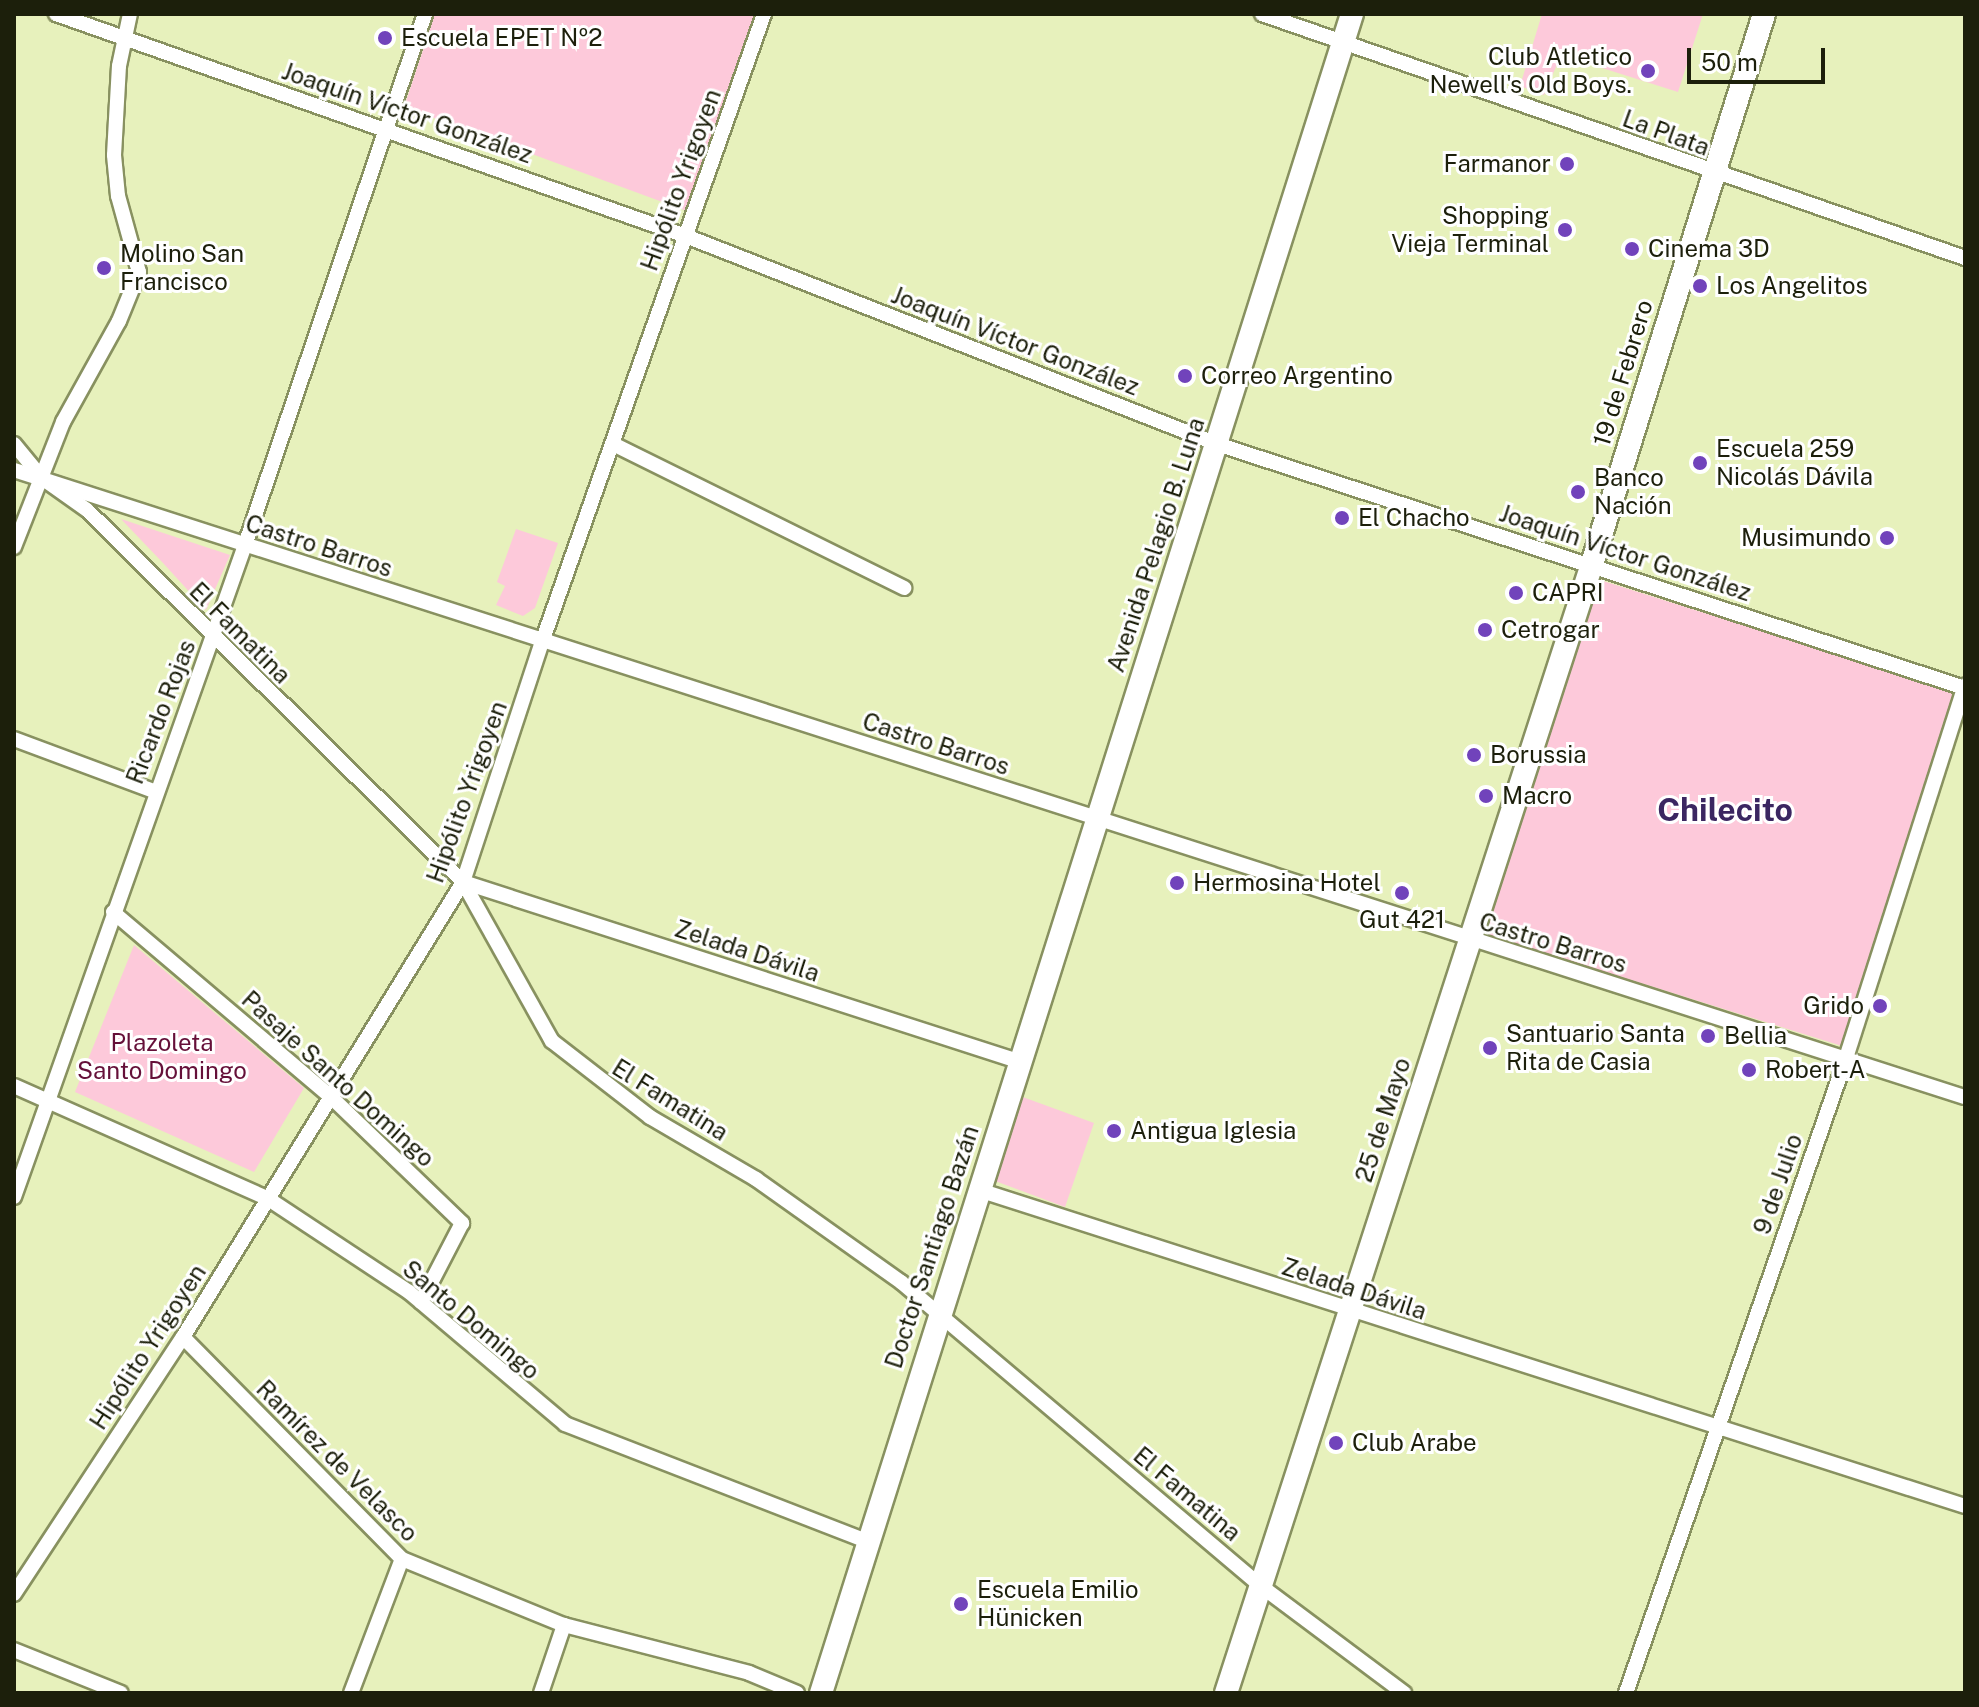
<!DOCTYPE html>
<html>
<head>
<meta charset="utf-8">
<style>
  body { margin:0 }
  #map { position:relative; width:1979px; height:1707px; overflow:hidden; background:#e7f1bc; font-family:"Public Sans",sans-serif }
  div>[style] { position:absolute }
  .green>* { inset:0; background:#fdc9da }
  .roads { filter:drop-shadow(2px 0 #889160) drop-shadow(-2px 0 #889160) drop-shadow(0 2px #889160) drop-shadow(0 -2px #889160) }
  .minor>* { height:14px; margin:-7px; padding:0 7px; transform-origin:7px; border-radius:7px; background:#fff }
  .secondary>* { height:22px; margin:-11px; padding:0 11px; transform-origin:11px; border-radius:11px; background:#fff }
  .dots>* { width:22px; height:22px; translate:-50% -50%; box-sizing:border-box; border:4px solid #fff; border-radius:50% }
  span { translate:-50% -50%; white-space:nowrap; text-align:center; line-height:1.15; -webkit-text-stroke:6px #fff; paint-order:stroke }
  .poi-label { font-size:24px; color:#1c1f0b }
  .left { translate:0 -50%; text-align:left }
  .right { translate:-100% -50%; text-align:right }
  .street-label { font-size:24px; color:#1c1f0b }
  .park-label { font-size:24px; color:#651039 }
  .district-label { font-size:32px; color:#3b2661; font-weight:700 }
  .frame { position:absolute; inset:0; border:16px solid #1c1f0b; pointer-events:none }
  .scale { position:absolute; left:1687px; top:48px; width:138px; height:36px; box-sizing:border-box; border:4px solid #1c1f0b; border-top:0; padding-left:10px; font-size:24px; line-height:28px; white-space:nowrap; color:#1c1f0b; -webkit-text-stroke:6px #fff; paint-order:stroke }
</style>
</head>
<body>
<div id="map">
  <div class="green">
    <div style="clip-path:polygon(435px 14px,756px 14px,687px 211px,404px 107px)"></div>
    <div style="clip-path:polygon(1542px 14px,1703px 14px,1678px 92px,1561px 55px,1544px 95px,1520px 86px)"></div>
    <div style="clip-path:polygon(121px 519px,230px 555px,206px 610px,163px 563px)"></div>
    <div style="clip-path:polygon(516px 529px,558px 543px,535px 608px,523px 616px,496px 605px,505px 586px,497px 582px)"></div>
    <div style="clip-path:polygon(1597px 579px,1954px 692px,1842px 1046px,1484px 934px)"></div>
    <div style="clip-path:polygon(134px 945px,304px 1088px,254px 1172px,75px 1092px)"></div>
    <div style="clip-path:polygon(1020px 1096px,1094px 1123px,1065px 1207px,995px 1181px)"></div>
  </div>
  <div class="roads">
    <div class="minor">
      <div style="left:56px;top:14px;width:665px;rotate:19.42deg"></div>
      <div style="left:683px;top:235px;width:573px;rotate:21.37deg"></div>
      <div style="left:1217px;top:444px;width:787px;rotate:18.07deg"></div>
      <div style="left:1262px;top:14px;width:744px;rotate:19.14deg"></div>
      <div style="left:14px;top:444px;width:44px;rotate:50.5deg"></div>
      <div style="left:42px;top:478px;width:55px;rotate:35.4deg"></div>
      <div style="left:87px;top:510px;width:529px;rotate:44.69deg"></div>
      <div style="left:463px;top:882px;width:182px;rotate:60.8deg"></div>
      <div style="left:552px;top:1041px;width:124px;rotate:37.8deg"></div>
      <div style="left:650px;top:1117px;width:123px;rotate:30.3deg"></div>
      <div style="left:756px;top:1179px;width:178px;rotate:35.4deg"></div>
      <div style="left:901px;top:1282px;width:471px;rotate:40.2deg"></div>
      <div style="left:1261px;top:1586px;width:179px;rotate:36.8deg"></div>
      <div style="left:613px;top:444px;width:325px;rotate:26.3deg"></div>
      <div style="left:14px;top:470px;width:2049px;rotate:17.82deg"></div>
      <div style="left:14px;top:547px;width:134px;rotate:-68.6deg"></div>
      <div style="left:63px;top:422px;width:115px;rotate:-61deg"></div>
      <div style="left:119px;top:321px;width:53px;rotate:-67.8deg"></div>
      <div style="left:139px;top:272px;width:79px;rotate:-105.4deg"></div>
      <div style="left:118px;top:196px;width:41px;rotate:-95.6deg"></div>
      <div style="left:114px;top:155px;width:89px;rotate:-86.8deg"></div>
      <div style="left:119px;top:66px;width:53px;rotate:-78.1deg"></div>
      <div style="left:14px;top:739px;width:149px;rotate:20.4deg"></div>
      <div style="left:463px;top:882px;width:583px;rotate:17.88deg"></div>
      <div style="left:113px;top:912px;width:283px;rotate:40.3deg"></div>
      <div style="left:329px;top:1095px;width:185px;rotate:43.9deg"></div>
      <div style="left:462px;top:1223px;width:89px;rotate:117.4deg"></div>
      <div style="left:14px;top:1086px;width:277px;rotate:23.9deg"></div>
      <div style="left:267px;top:1198px;width:170px;rotate:33.5deg"></div>
      <div style="left:409px;top:1292px;width:204px;rotate:40.2deg"></div>
      <div style="left:565px;top:1424px;width:324px;rotate:21.2deg"></div>
      <div style="left:979px;top:1190px;width:1035px;rotate:17.77deg"></div>
      <div style="left:14px;top:1197px;width:692px;rotate:-70.49deg"></div>
      <div style="left:245px;top:545px;width:561px;rotate:-71.27deg"></div>
      <div style="left:183px;top:1337px;width:312px;rotate:45.4deg"></div>
      <div style="left:402px;top:1559px;width:175px;rotate:22.2deg"></div>
      <div style="left:564px;top:1625px;width:191px;rotate:14.5deg"></div>
      <div style="left:749px;top:1673px;width:52px;rotate:22.6deg"></div>
      <div style="left:14px;top:1594px;width:308px;rotate:-56.7deg"></div>
      <div style="left:183px;top:1337px;width:534px;rotate:-58.39deg"></div>
      <div style="left:463px;top:882px;width:253px;rotate:-71.8deg"></div>
      <div style="left:542px;top:642px;width:666px;rotate:-70.53deg"></div>
      <div style="left:14px;top:1650px;width:115px;rotate:21.9deg"></div>
      <div style="left:351px;top:1693px;width:143px;rotate:-69.2deg"></div>
      <div style="left:541px;top:1693px;width:72px;rotate:-71.3deg"></div>
      <div style="left:1626px;top:1693px;width:672px;rotate:-70.89deg"></div>
      <div style="left:1846px;top:1058px;width:391px;rotate:-72.3deg"></div>
    </div>
    <div class="secondary">
      <div style="left:821px;top:1693px;width:1761px;rotate:-72.45deg"></div>
      <div style="left:1226px;top:1693px;width:1187px;rotate:-72.04deg"></div>
      <div style="left:1592px;top:564px;width:576px;rotate:-72.63deg"></div>
    </div>
  </div>
  <div class="dots">
    <div style="left:385px;top:38px;background:#7143bb"></div>
    <div style="left:1648px;top:71px;background:#7143bb"></div>
    <div style="left:1567px;top:164px;background:#7143bb"></div>
    <div style="left:1565px;top:230px;background:#7143bb"></div>
    <div style="left:1632px;top:249px;background:#7143bb"></div>
    <div style="left:104px;top:268px;background:#7143bb"></div>
    <div style="left:1700px;top:286px;background:#7143bb"></div>
    <div style="left:1185px;top:376px;background:#7143bb"></div>
    <div style="left:1700px;top:463px;background:#7143bb"></div>
    <div style="left:1578px;top:492px;background:#7143bb"></div>
    <div style="left:1342px;top:518px;background:#7143bb"></div>
    <div style="left:1887px;top:538px;background:#7143bb"></div>
    <div style="left:1516px;top:593px;background:#7143bb"></div>
    <div style="left:1485px;top:630px;background:#7143bb"></div>
    <div style="left:1474px;top:755px;background:#7143bb"></div>
    <div style="left:1486px;top:796px;background:#7143bb"></div>
    <div style="left:1177px;top:883px;background:#7143bb"></div>
    <div style="left:1402px;top:893px;background:#7143bb"></div>
    <div style="left:1880px;top:1006px;background:#7143bb"></div>
    <div style="left:1708px;top:1036px;background:#7143bb"></div>
    <div style="left:1490px;top:1048px;background:#7143bb"></div>
    <div style="left:1749px;top:1070px;background:#7143bb"></div>
    <div style="left:1114px;top:1131px;background:#7143bb"></div>
    <div style="left:1336px;top:1443px;background:#7143bb"></div>
    <div style="left:961px;top:1604px;background:#7143bb"></div>
  </div>
  <div class="poi-label">
    <span class="left" style="left:401px;top:38px">Escuela EPET Nº2</span>
    <span class="right" style="left:1632px;top:71px">Club Atletico<br>Newell's Old Boys.</span>
    <span class="right" style="left:1551px;top:164px">Farmanor</span>
    <span class="right" style="left:1549px;top:230px">Shopping<br>Vieja Terminal</span>
    <span class="left" style="left:1648px;top:249px">Cinema 3D</span>
    <span class="left" style="left:120px;top:268px">Molino San<br>Francisco</span>
    <span class="left" style="left:1716px;top:286px">Los Angelitos</span>
    <span class="left" style="left:1201px;top:376px">Correo Argentino</span>
    <span class="left" style="left:1716px;top:463px">Escuela 259<br>Nicolás Dávila</span>
    <span class="left" style="left:1594px;top:492px">Banco<br>Nación</span>
    <span class="left" style="left:1358px;top:518px">El Chacho</span>
    <span class="right" style="left:1871px;top:538px">Musimundo</span>
    <span class="left" style="left:1532px;top:593px">CAPRI</span>
    <span class="left" style="left:1501px;top:630px">Cetrogar</span>
    <span class="left" style="left:1490px;top:755px">Borussia</span>
    <span class="left" style="left:1502px;top:796px">Macro</span>
    <span class="left" style="left:1193px;top:883px">Hermosina Hotel</span>
    <span style="left:1402px;top:920px">Gut 421</span>
    <span class="right" style="left:1864px;top:1006px">Grido</span>
    <span class="left" style="left:1506px;top:1048px">Santuario Santa<br>Rita de Casia</span>
    <span class="left" style="left:1724px;top:1036px">Bellia</span>
    <span class="left" style="left:1765px;top:1070px">Robert-A</span>
    <span class="left" style="left:1130px;top:1131px">Antigua Iglesia</span>
    <span class="left" style="left:1352px;top:1443px">Club Arabe</span>
    <span class="left" style="left:977px;top:1604px">Escuela Emilio<br>Hünicken</span>
  </div>
  <div class="street-label">
    <span style="left:407px;top:113px;rotate:19deg">Joaquín Víctor González</span>
    <span style="left:1666px;top:133px;rotate:20deg">La Plata</span>
    <span style="left:681px;top:180px;rotate:-70deg">Hipólito Yrigoyen</span>
    <span style="left:1015px;top:341px;rotate:21deg">Joaquín Víctor González</span>
    <span style="left:1623px;top:373px;rotate:-73deg">19 de Febrero</span>
    <span style="left:1156px;top:545px;rotate:-72deg">Avenida Pelagio B. Luna</span>
    <span style="left:319px;top:546px;rotate:18deg">Castro Barros</span>
    <span style="left:1625px;top:553px;rotate:18deg">Joaquín Víctor González</span>
    <span style="left:240px;top:633px;rotate:45deg">El Famatina</span>
    <span style="left:161px;top:712px;rotate:-69deg">Ricardo Rojas</span>
    <span style="left:936px;top:744px;rotate:18deg">Castro Barros</span>
    <span style="left:467px;top:792px;rotate:-70deg">Hipólito Yrigoyen</span>
    <span style="left:1553px;top:943px;rotate:17deg">Castro Barros</span>
    <span style="left:747px;top:951px;rotate:18deg">Zelada Dávila</span>
    <span style="left:338px;top:1079px;rotate:42deg">Pasaje Santo Domingo</span>
    <span style="left:670px;top:1100px;rotate:32deg">El Famatina</span>
    <span style="left:1383px;top:1120px;rotate:-72deg">25 de Mayo</span>
    <span style="left:1778px;top:1184px;rotate:-71deg">9 de Julio</span>
    <span style="left:932px;top:1247px;rotate:-72deg">Doctor Santiago Bazán</span>
    <span style="left:1354px;top:1289px;rotate:18deg">Zelada Dávila</span>
    <span style="left:471px;top:1320px;rotate:40deg">Santo Domingo</span>
    <span style="left:148px;top:1347px;rotate:-57deg">Hipólito Yrigoyen</span>
    <span style="left:337px;top:1461px;rotate:45deg">Ramírez de Velasco</span>
    <span style="left:1187px;top:1494px;rotate:40deg">El Famatina</span>
  </div>
  <div class="park-label">
    <span style="left:162px;top:1057px">Plazoleta<br>Santo Domingo</span>
  </div>
  <div class="district-label">
    <span style="left:1725px;top:810px">Chilecito</span>
  </div>
  <div class="frame"></div>
  <div class="scale">50 m</div>
</div>
</body>
</html>
